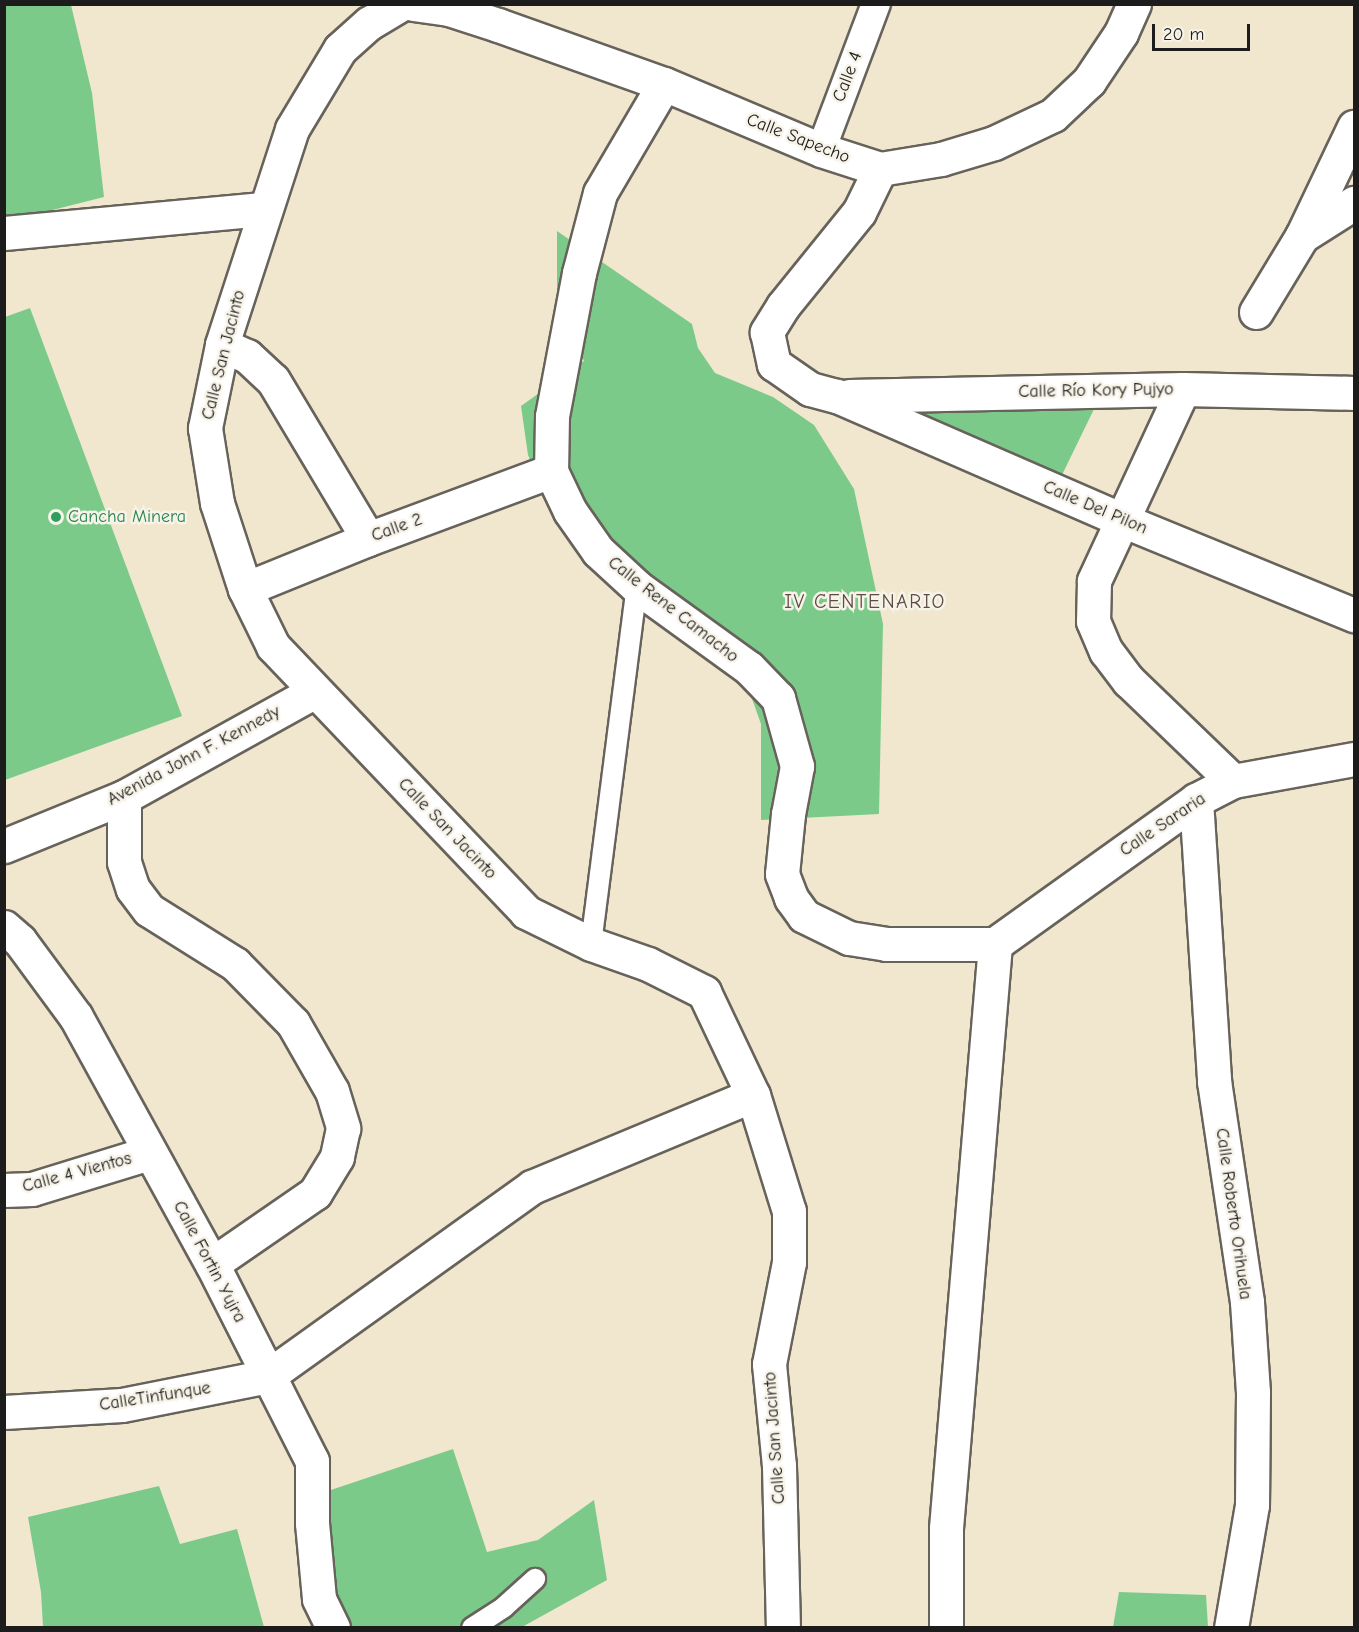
<!DOCTYPE html>
<html>
<head>
<meta charset="utf-8">
<style>
  body { margin:0 }
  #map { position:relative; width:1359px; height:1632px; overflow:hidden; background:#f1e7cf; font-family:"Comic Neue",sans-serif }
  div>[style] { position:absolute }
  .green>* { inset:0; background:#7cca8a }
  .roads { filter:drop-shadow(2px 0 #67635b) drop-shadow(-2px 0 #67635b) drop-shadow(0 2px #67635b) drop-shadow(0 -2px #67635b) }
  .service>* { height:20px; margin:-10px; padding:0 10px; transform-origin:10px; border-radius:10px; background:#fff }
  .pedestrian>* { height:28px; margin:-14px; padding:0 14px; transform-origin:14px; border-radius:14px; background:#fff }
  .minor>* { height:33px; margin:-16.5px; padding:0 16.5px; transform-origin:16.5px; border-radius:16.5px; background:#fff }
  .dots>* { width:16px; height:16px; translate:-50% -50%; box-sizing:border-box; border:3px solid #f7f3e8; border-radius:50% }
  span { translate:-50% -50%; white-space:nowrap; text-align:center; line-height:1.15; -webkit-text-stroke:5px #f7f3e8; paint-order:stroke }
  .street-label { font-size:18px; color:#1c1c1c }
  .leisure-label { font-size:18px; color:#27864d }
  .left { translate:0 -50%; text-align:left }
  .neighbourhood-label { font-size:20px; color:#5d4b47; letter-spacing:1.5px }
  .frame { position:absolute; inset:0; border:6px solid #1c1c1c; pointer-events:none }
  .scale { position:absolute; left:1152px; top:24px; width:98px; height:27px; box-sizing:border-box; border:3px solid #1c1c1c; border-top:0; padding-left:8px; font-size:18px; line-height:21px; white-space:nowrap; color:#1c1c1c; -webkit-text-stroke:4px #f7f3e8; paint-order:stroke }
</style>
</head>
<body>
<div id="map">
  <div class="green">
    <div style="clip-path:polygon(4px 5px,71px 5px,92px 93px,104px 197px,5px 222px)"></div>
    <div style="clip-path:polygon(557px 231px,692px 324px,698px 348px,715px 373px,773px 397px,814px 425px,854px 489px,883px 624px,879px 814px,761px 820px,761px 724px,745px 679px,546px 498px,528px 455px,521px 406px,584px 361px,557px 291px)"></div>
    <div style="clip-path:polygon(30px 308px,182px 716px,5px 780px,5px 317px)"></div>
    <div style="clip-path:polygon(1096px 405px,1061px 477px,892px 408px)"></div>
    <div style="clip-path:polygon(453px 1449px,487px 1552px,538px 1540px,594px 1500px,607px 1580px,522px 1627px,334px 1627px,304px 1499px)"></div>
    <div style="clip-path:polygon(159px 1486px,180px 1544px,237px 1529px,264px 1627px,43px 1627px,41px 1592px,28px 1517px)"></div>
    <div style="clip-path:polygon(1119px 1592px,1206px 1595px,1208px 1627px,1113px 1627px)"></div>
  </div>
  <div class="roads">
    <div class="service">
      <div style="left:591px;top:944px;width:360px;rotate:-82.7deg"></div>
      <div style="left:472px;top:1628px;width:38px;rotate:-33deg"></div>
      <div style="left:504px;top:1607px;width:42px;rotate:-42.1deg"></div>
    </div>
    <div class="pedestrian">
      <div style="left:821px;top:150px;width:156px;rotate:-69.4deg"></div>
    </div>
    <div class="minor">
      <div style="left:401px;top:4px;width:37px;rotate:149deg"></div>
      <div style="left:369px;top:23px;width:39px;rotate:138deg"></div>
      <div style="left:340px;top:49px;width:93px;rotate:121deg"></div>
      <div style="left:292px;top:129px;width:227px;rotate:108deg"></div>
      <div style="left:222px;top:345px;width:85px;rotate:101.6deg"></div>
      <div style="left:205px;top:428px;width:76px;rotate:80.9deg"></div>
      <div style="left:217px;top:503px;width:90px;rotate:72deg"></div>
      <div style="left:245px;top:589px;width:64px;rotate:63.8deg"></div>
      <div style="left:273px;top:646px;width:367px;rotate:46.4deg"></div>
      <div style="left:526px;top:912px;width:72px;rotate:26.2deg"></div>
      <div style="left:591px;top:944px;width:60px;rotate:19.3deg"></div>
      <div style="left:648px;top:964px;width:63px;rotate:26.6deg"></div>
      <div style="left:704px;top:992px;width:114px;rotate:64.6deg"></div>
      <div style="left:753px;top:1095px;width:121px;rotate:72.8deg"></div>
      <div style="left:789px;top:1211px;width:51px;rotate:90deg"></div>
      <div style="left:789px;top:1262px;width:104px;rotate:101.1deg"></div>
      <div style="left:769px;top:1364px;width:102px;rotate:84.4deg"></div>
      <div style="left:779px;top:1466px;width:162px;rotate:88.6deg"></div>
      <div style="left:413px;top:4px;width:36px;rotate:8deg"></div>
      <div style="left:449px;top:9px;width:52px;rotate:18.1deg"></div>
      <div style="left:498px;top:25px;width:176px;rotate:19.6deg"></div>
      <div style="left:664px;top:84px;width:170px;rotate:22.8deg"></div>
      <div style="left:821px;top:150px;width:62px;rotate:17.9deg"></div>
      <div style="left:880px;top:169px;width:62px;rotate:-9.3deg"></div>
      <div style="left:941px;top:159px;width:55px;rotate:-16.8deg"></div>
      <div style="left:994px;top:143px;width:65px;rotate:-25.4deg"></div>
      <div style="left:1053px;top:115px;width:50px;rotate:-43.4deg"></div>
      <div style="left:1089px;top:81px;width:58px;rotate:-56.3deg"></div>
      <div style="left:1121px;top:33px;width:32px;rotate:-66deg"></div>
      <div style="left:664px;top:84px;width:126px;rotate:120.4deg"></div>
      <div style="left:600px;top:193px;width:83px;rotate:104.7deg"></div>
      <div style="left:579px;top:273px;width:146px;rotate:100.7deg"></div>
      <div style="left:552px;top:416px;width:55px;rotate:91deg"></div>
      <div style="left:551px;top:471px;width:44px;rotate:64.6deg"></div>
      <div style="left:570px;top:511px;width:49px;rotate:55deg"></div>
      <div style="left:598px;top:551px;width:53px;rotate:42.7deg"></div>
      <div style="left:637px;top:587px;width:138px;rotate:35.9deg"></div>
      <div style="left:749px;top:668px;width:42px;rotate:46deg"></div>
      <div style="left:778px;top:698px;width:71px;rotate:74.4deg"></div>
      <div style="left:797px;top:766px;width:49px;rotate:100.6deg"></div>
      <div style="left:788px;top:814px;width:60px;rotate:95.7deg"></div>
      <div style="left:782px;top:874px;width:26px;rotate:69deg"></div>
      <div style="left:791px;top:898px;width:22px;rotate:54deg"></div>
      <div style="left:804px;top:916px;width:50px;rotate:26.1deg"></div>
      <div style="left:849px;top:938px;width:37px;rotate:9deg"></div>
      <div style="left:886px;top:944px;width:109px"></div>
      <div style="left:880px;top:169px;width:48px;rotate:116deg"></div>
      <div style="left:859px;top:212px;width:121px;rotate:129deg"></div>
      <div style="left:783px;top:306px;width:31px;rotate:122deg"></div>
      <div style="left:767px;top:332px;width:33px;rotate:78deg"></div>
      <div style="left:774px;top:364px;width:44px;rotate:34.8deg"></div>
      <div style="left:810px;top:389px;width:28px;rotate:15deg"></div>
      <div style="left:837px;top:396px;width:311px;rotate:23.5deg"></div>
      <div style="left:1122px;top:520px;width:251px;rotate:22.3deg"></div>
      <div style="left:4px;top:233px;width:262px;rotate:-5.3deg"></div>
      <div style="left:1302px;top:236px;width:62px;rotate:-32.4deg"></div>
      <div style="left:1256px;top:312px;width:89px;rotate:-58.8deg"></div>
      <div style="left:1302px;top:236px;width:121px;rotate:-64.5deg"></div>
      <div style="left:222px;top:345px;width:27px;rotate:24deg"></div>
      <div style="left:247px;top:356px;width:35px;rotate:43deg"></div>
      <div style="left:273px;top:380px;width:185px;rotate:59.1deg"></div>
      <div style="left:1183px;top:389px;width:212px;rotate:114.9deg"></div>
      <div style="left:1094px;top:581px;width:40px;rotate:91.4deg"></div>
      <div style="left:1093px;top:621px;width:33px;rotate:67deg"></div>
      <div style="left:1106px;top:651px;width:38px;rotate:53deg"></div>
      <div style="left:1129px;top:681px;width:144px;rotate:43.9deg"></div>
      <div style="left:849px;top:396px;width:334px;rotate:-1.2deg"></div>
      <div style="left:1183px;top:389px;width:171px;rotate:1.3deg"></div>
      <div style="left:245px;top:589px;width:133px;rotate:-22.1deg"></div>
      <div style="left:368px;top:539px;width:195px;rotate:-20.4deg"></div>
      <div style="left:124px;top:797px;width:65px;rotate:90deg"></div>
      <div style="left:124px;top:862px;width:28px;rotate:72deg"></div>
      <div style="left:133px;top:889px;width:26px;rotate:53deg"></div>
      <div style="left:149px;top:910px;width:102px;rotate:32.1deg"></div>
      <div style="left:235px;top:964px;width:83px;rotate:45.5deg"></div>
      <div style="left:293px;top:1023px;width:78px;rotate:60.2deg"></div>
      <div style="left:332px;top:1091px;width:39px;rotate:73deg"></div>
      <div style="left:343px;top:1128px;width:30px;rotate:102deg"></div>
      <div style="left:337px;top:1157px;width:42px;rotate:121.4deg"></div>
      <div style="left:315px;top:1193px;width:125px;rotate:145.4deg"></div>
      <div style="left:1196px;top:800px;width:282px;rotate:86.3deg"></div>
      <div style="left:1214px;top:1081px;width:223px;rotate:81.5deg"></div>
      <div style="left:1247px;top:1302px;width:90px;rotate:86.2deg"></div>
      <div style="left:1253px;top:1392px;width:113px;rotate:90.5deg"></div>
      <div style="left:1252px;top:1505px;width:125px;rotate:99.7deg"></div>
      <div style="left:4px;top:846px;width:130px;rotate:-22.2deg"></div>
      <div style="left:124px;top:797px;width:218px;rotate:-29deg"></div>
      <div style="left:4px;top:927px;width:21px;rotate:41deg"></div>
      <div style="left:20px;top:941px;width:94px;rotate:53.6deg"></div>
      <div style="left:76px;top:1017px;width:282px;rotate:61.2deg"></div>
      <div style="left:212px;top:1264px;width:221px;rotate:63.1deg"></div>
      <div style="left:312px;top:1461px;width:62px;rotate:90deg"></div>
      <div style="left:312px;top:1523px;width:76px;rotate:84.7deg"></div>
      <div style="left:319px;top:1599px;width:32px;rotate:64deg"></div>
      <div style="left:995px;top:944px;width:247px;rotate:-35.6deg"></div>
      <div style="left:1196px;top:800px;width:42px;rotate:-27.2deg"></div>
      <div style="left:1233px;top:781px;width:123px;rotate:-10.3deg"></div>
      <div style="left:4px;top:1190px;width:28px;rotate:-2deg"></div>
      <div style="left:32px;top:1189px;width:122px;rotate:-17.1deg"></div>
      <div style="left:4px;top:1412px;width:118px;rotate:-3.4deg"></div>
      <div style="left:122px;top:1405px;width:149px;rotate:-11.2deg"></div>
      <div style="left:268px;top:1376px;width:325px;rotate:-35.6deg"></div>
      <div style="left:532px;top:1187px;width:239px;rotate:-22.6deg"></div>
      <div style="left:946px;top:1628px;width:100px;rotate:-90deg"></div>
      <div style="left:946px;top:1528px;width:586px;rotate:-85.2deg"></div>
    </div>
  </div>
  <div class="dots">
    <div style="left:56px;top:517px;background:#2e9e5b"></div>
  </div>
  <div class="street-label">
    <span style="left:848px;top:77px;rotate:-69deg">Calle 4</span>
    <span style="left:798px;top:139px;rotate:21deg">Calle Sapecho</span>
    <span style="left:224px;top:355px;rotate:-76deg">Calle San Jacinto</span>
    <span style="left:1096px;top:391px;rotate:-1deg">Calle Río Kory Pujyo</span>
    <span style="left:1095px;top:508px;rotate:23deg">Calle Del Pilon</span>
    <span style="left:397px;top:528px;rotate:-20deg">Calle 2</span>
    <span style="left:673px;top:610px;rotate:38deg">Calle Rene Camacho</span>
    <span style="left:194px;top:756px;rotate:-28deg">Avenida John F. Kennedy</span>
    <span style="left:1163px;top:825px;rotate:-34deg">Calle Sararia</span>
    <span style="left:447px;top:829px;rotate:46deg">Calle San Jacinto</span>
    <span style="left:77px;top:1173px;rotate:-15deg">Calle 4 Vientos</span>
    <span style="left:1233px;top:1214px;rotate:82deg">Calle Roberto Orihuela</span>
    <span style="left:209px;top:1262px;rotate:62deg">Calle Fortin Yujra</span>
    <span style="left:155px;top:1397px;rotate:-9deg">CalleTinfunque</span>
    <span style="left:775px;top:1438px;rotate:-94deg">Calle San Jacinto</span>
  </div>
  <div class="leisure-label">
    <span class="left" style="left:68px;top:517px">Cancha Minera</span>
  </div>
  <div class="neighbourhood-label">
    <span style="left:865px;top:601px">IV CENTENARIO</span>
  </div>
  <div class="frame"></div>
  <div class="scale">20 m</div>
</div>
</body>
</html>
